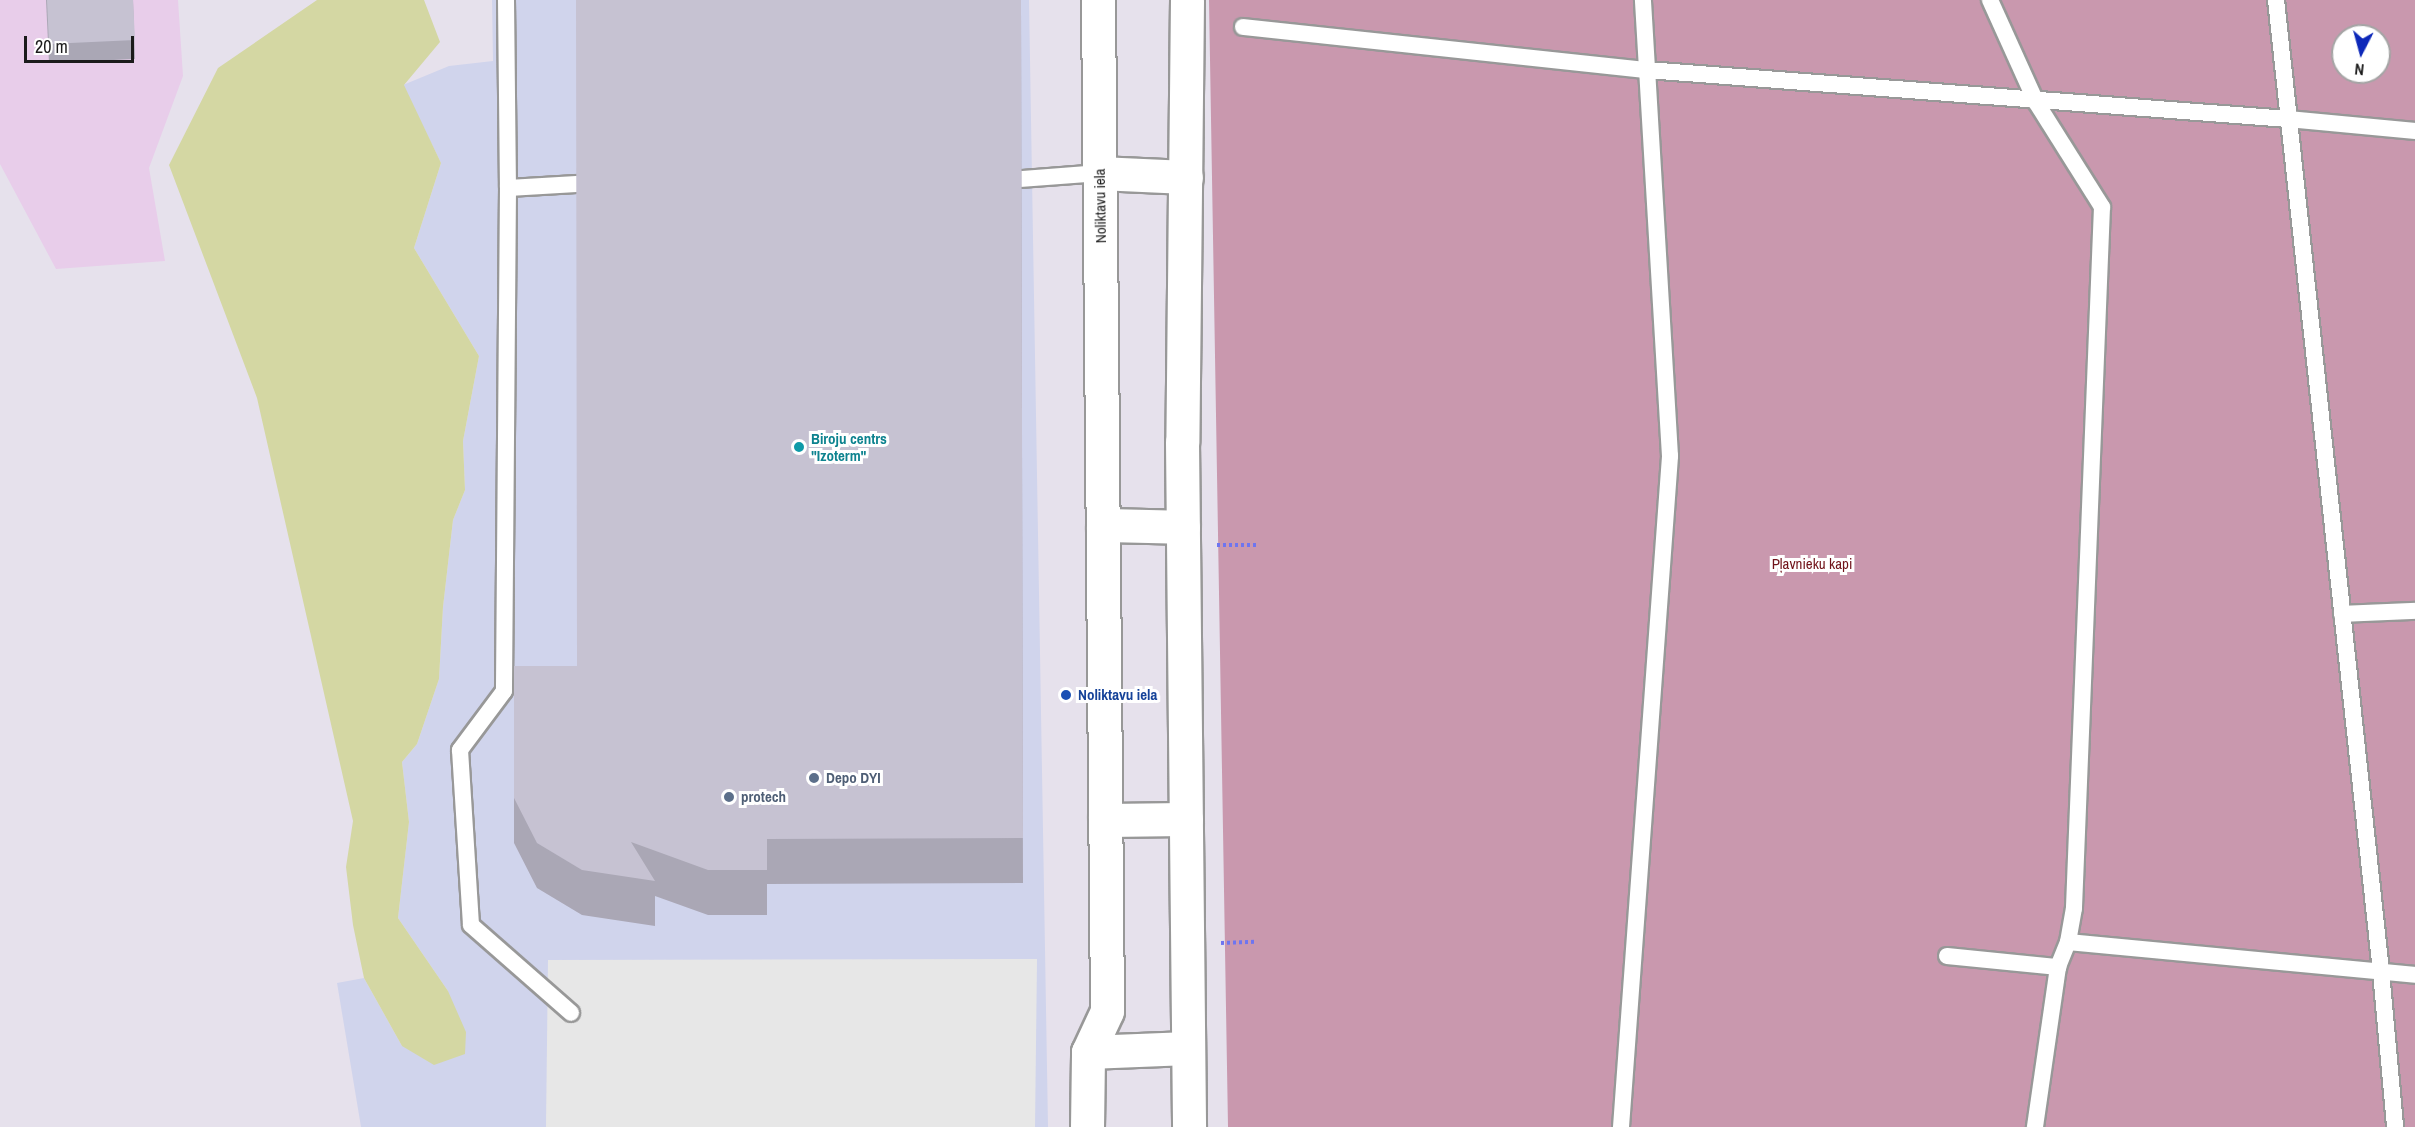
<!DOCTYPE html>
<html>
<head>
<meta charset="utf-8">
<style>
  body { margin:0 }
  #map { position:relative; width:2415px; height:1127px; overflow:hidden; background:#e6e1ec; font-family:"Archivo Narrow",sans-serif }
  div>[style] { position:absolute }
  .commercial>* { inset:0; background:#d0d4ec }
  .farmland>* { inset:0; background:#e8cdea }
  .forest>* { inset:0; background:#c998ae }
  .parking>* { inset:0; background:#e7e7e7 }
  .water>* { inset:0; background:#d4d7a3 }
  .path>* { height:4px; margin-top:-2px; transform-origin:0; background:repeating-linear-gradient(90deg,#6e75f0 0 3px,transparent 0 6px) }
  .roads { filter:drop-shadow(2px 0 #989898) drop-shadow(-2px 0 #989898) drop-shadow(0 2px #989898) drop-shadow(0 -2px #989898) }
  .service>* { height:16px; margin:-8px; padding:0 8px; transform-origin:8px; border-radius:8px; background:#fff }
  .minor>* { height:33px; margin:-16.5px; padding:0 16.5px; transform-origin:16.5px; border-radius:16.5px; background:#fff }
  .wall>* { inset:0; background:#aaa7b5 }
  .building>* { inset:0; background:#c6c2d2 }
  .dots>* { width:16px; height:16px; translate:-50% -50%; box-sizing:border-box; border:3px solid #fff; border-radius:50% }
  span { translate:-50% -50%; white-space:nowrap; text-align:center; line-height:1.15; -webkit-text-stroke:6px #fff; paint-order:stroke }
  .street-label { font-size:15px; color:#1b1b1b }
  .culture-label { font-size:15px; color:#0d838f; font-weight:700 }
  .left { translate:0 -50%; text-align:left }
  .park-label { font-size:15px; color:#701219 }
  .transit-label { font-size:15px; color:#164399; font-weight:700 }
  .service-label { font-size:15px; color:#4e5e75; font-weight:700 }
  .north { position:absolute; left:2331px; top:24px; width:60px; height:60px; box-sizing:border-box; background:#fff; border:2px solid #a4a4a4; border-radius:50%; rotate:186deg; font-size:16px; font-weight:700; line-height:24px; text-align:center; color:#1b1b1b }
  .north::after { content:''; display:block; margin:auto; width:21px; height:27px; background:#0d28b9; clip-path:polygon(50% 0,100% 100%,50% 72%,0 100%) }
  .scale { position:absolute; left:24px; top:36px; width:110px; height:27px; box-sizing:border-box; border:3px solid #1b1b1b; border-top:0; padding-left:8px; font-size:18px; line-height:21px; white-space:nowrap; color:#1b1b1b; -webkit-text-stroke:4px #fff; paint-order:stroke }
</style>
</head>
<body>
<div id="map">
  <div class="commercial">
    <div style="clip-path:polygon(492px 0,1029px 0,1048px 1127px,361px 1127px,337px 983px,364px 978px,402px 1046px,448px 991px,398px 918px,409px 822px,402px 762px,417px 744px,439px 679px,443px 607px,453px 520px,465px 490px,463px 441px,479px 356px,414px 248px,441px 163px,403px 85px,449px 66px,493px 61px)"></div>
  </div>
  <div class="farmland">
    <div style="clip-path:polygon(0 0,178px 0,183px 76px,149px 168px,165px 261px,56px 269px,0 164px)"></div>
  </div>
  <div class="forest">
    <div style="clip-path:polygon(evenodd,1209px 0,2415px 0,2415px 1127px,1228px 1127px,1209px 0,2343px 36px,2379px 36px,2379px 72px,2343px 72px,2343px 36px)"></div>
  </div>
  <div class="parking">
    <div style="clip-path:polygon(1037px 959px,1035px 1127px,546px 1127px,548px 960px)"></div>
  </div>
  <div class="water">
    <div style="clip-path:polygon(317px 0,424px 0,440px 42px,404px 85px,441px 163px,414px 248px,479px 356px,463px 441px,465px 490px,453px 520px,443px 607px,439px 679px,417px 744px,402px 762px,409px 822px,398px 918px,448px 991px,466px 1032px,465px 1054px,434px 1065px,402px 1046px,364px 978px,353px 925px,346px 867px,353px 821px,257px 398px,169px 165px,218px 68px)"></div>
  </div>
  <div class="path">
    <div style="left:1217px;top:545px;width:40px"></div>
    <div style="left:1221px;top:943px;width:34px;rotate:-2deg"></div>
  </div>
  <div class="roads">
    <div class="service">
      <div style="left:506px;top:0;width:188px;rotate:89.4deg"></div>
      <div style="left:508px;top:188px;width:503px;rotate:90.46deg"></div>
      <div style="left:504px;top:691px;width:74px;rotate:126.7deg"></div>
      <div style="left:460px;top:750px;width:175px;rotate:86.4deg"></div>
      <div style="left:471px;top:925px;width:133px;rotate:41.3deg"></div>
      <div style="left:1990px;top:0;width:112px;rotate:65.7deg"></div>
      <div style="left:2036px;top:102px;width:124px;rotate:57.8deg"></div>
      <div style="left:2102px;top:207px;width:702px;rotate:92.29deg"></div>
      <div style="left:2074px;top:908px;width:35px;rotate:100deg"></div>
      <div style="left:2068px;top:942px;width:27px;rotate:112deg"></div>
      <div style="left:2058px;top:967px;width:162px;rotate:98.2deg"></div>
      <div style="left:2276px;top:0;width:978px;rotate:83.83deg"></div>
      <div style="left:2381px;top:972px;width:156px;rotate:84.8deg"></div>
      <div style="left:1243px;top:27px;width:406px;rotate:6.1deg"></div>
      <div style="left:1647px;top:70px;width:643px;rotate:4.37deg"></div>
      <div style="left:2288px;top:119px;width:128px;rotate:5.4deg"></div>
      <div style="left:1021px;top:179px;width:78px;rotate:-4.4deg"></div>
      <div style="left:508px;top:188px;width:69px;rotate:-3.3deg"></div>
      <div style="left:2342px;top:614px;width:73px;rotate:-2.4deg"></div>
      <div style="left:2068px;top:942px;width:349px;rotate:5.4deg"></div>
      <div style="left:1947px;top:956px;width:112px;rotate:5.7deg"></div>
      <div style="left:1621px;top:1127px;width:673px;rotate:-85.82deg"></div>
      <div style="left:1670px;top:456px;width:457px;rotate:-93.4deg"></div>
    </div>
    <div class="minor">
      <div style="left:1187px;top:0;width:442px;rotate:90.6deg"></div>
      <div style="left:1182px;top:442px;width:685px;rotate:89.41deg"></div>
      <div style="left:1099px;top:173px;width:87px;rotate:2.6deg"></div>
      <div style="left:1103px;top:525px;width:80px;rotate:1.4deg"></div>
      <div style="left:1105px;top:820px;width:81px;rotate:-0.7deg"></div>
      <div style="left:1088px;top:1052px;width:100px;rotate:-2.3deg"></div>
      <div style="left:1087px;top:1127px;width:75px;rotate:-89.2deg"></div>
      <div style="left:1088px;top:1052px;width:45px;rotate:-65.1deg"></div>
      <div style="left:1107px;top:1011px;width:1011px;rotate:-90.51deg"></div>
    </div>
  </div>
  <div class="wall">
    <div style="clip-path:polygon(46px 0,133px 0,135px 59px,49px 63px)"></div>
    <div style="clip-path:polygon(1021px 0,1023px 883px,767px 884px,767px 915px,708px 915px,655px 896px,655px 926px,582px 915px,537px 888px,514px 843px,514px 666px,577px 666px)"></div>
  </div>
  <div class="building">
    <div style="clip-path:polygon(47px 0,133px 0,135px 40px,49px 44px)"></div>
    <div style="clip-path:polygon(576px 0,1021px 0,1023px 838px,767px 839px,767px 870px,708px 870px,631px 842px,655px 881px,582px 870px,537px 843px,514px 798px,514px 666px,577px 666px)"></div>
  </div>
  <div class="dots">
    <div style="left:799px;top:447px;background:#0f9aa8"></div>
    <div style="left:1066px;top:695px;background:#1a4fb4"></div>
    <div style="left:814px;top:778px;background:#5c6f8a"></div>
    <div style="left:729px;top:797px;background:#5c6f8a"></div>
  </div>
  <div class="street-label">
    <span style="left:1100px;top:206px;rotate:-91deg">Noliktavu iela</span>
  </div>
  <div class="culture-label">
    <span class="left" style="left:811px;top:447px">Biroju centrs<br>"Izoterm"</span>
  </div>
  <div class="park-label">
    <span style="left:1812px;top:564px">Pļavnieku kapi</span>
  </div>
  <div class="transit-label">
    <span class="left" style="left:1078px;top:695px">Noliktavu iela</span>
  </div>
  <div class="service-label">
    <span class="left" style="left:826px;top:778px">Depo DYI</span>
    <span class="left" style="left:741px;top:797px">protech</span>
  </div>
  <div class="north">N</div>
  <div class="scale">20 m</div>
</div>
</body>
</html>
